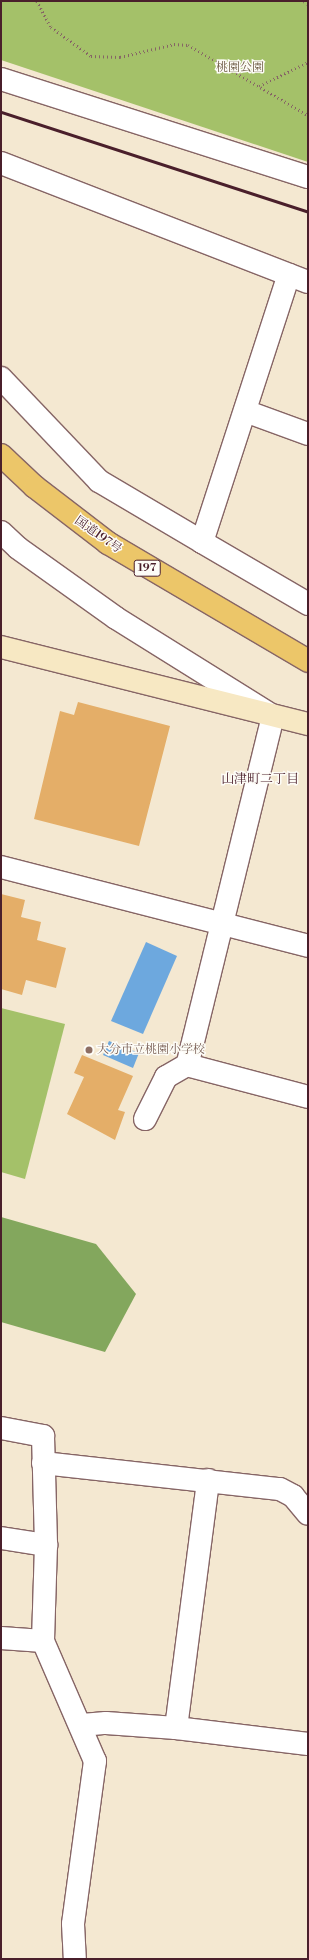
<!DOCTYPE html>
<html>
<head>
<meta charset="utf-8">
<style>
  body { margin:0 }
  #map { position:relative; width:309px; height:1960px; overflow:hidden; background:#f4e8d1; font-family:"Libre Bodoni","Noto Serif JP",serif }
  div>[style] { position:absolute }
  .green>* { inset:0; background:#a4c169 }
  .forest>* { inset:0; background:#83a75d }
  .water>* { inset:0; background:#6da8de }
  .building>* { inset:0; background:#e4ae68 }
  .path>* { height:2.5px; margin-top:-1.25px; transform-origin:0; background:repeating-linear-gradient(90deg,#866565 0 1px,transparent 0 4px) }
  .roads { filter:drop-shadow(1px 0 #866565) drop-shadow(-1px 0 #866565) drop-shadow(0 1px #866565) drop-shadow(0 -1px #866565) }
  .street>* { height:22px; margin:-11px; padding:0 11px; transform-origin:11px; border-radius:11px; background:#fff }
  .secondary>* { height:22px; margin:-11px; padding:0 11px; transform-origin:11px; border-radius:11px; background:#f7e8c3 }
  .highway>* { height:22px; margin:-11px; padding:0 11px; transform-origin:11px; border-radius:11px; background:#ecc669 }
  .rail>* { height:3px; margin:-1.5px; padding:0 1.5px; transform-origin:1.5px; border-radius:1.5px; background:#4a1f2b }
  .dots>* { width:11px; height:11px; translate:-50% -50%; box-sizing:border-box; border:2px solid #fdfcf7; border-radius:50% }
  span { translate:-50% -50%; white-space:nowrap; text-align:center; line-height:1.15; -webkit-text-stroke:3px #fdfcf7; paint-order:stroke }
  .shield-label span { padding:1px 3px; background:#fdfcf7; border:1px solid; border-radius:3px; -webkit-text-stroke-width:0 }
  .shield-label { font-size:11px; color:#4a1f2b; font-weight:700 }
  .park-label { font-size:12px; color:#6a5841 }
  .street-label { font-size:12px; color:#4a1f2b }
  .education-label { font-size:12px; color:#785e54 }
  .left { translate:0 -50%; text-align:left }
  .neighbourhood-label { font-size:13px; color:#4a1f2b }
  .frame { position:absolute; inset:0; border:2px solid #4a1f2b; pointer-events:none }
</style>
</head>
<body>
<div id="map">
  <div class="green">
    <div style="clip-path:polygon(1px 1px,308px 1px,308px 162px,1px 60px)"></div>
    <div style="clip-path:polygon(1px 1008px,65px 1024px,25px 1179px,1px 1172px)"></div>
  </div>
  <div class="forest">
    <div style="clip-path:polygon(1px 1217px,96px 1244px,136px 1294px,105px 1352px,1px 1322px)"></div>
  </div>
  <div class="water">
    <div style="clip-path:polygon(146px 942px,177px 956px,143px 1034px,111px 1021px)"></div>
    <div style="clip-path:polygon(109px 1041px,139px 1053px,133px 1068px,103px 1055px)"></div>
  </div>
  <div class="building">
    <div style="clip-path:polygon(78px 702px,170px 726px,139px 846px,34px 819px,60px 711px,74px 715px)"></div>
    <div style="clip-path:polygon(1px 894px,25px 900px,21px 917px,41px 922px,37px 940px,66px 948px,56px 988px,26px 980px,22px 995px,1px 989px)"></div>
    <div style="clip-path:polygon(82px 1055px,133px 1076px,118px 1110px,125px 1112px,115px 1140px,67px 1114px,84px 1077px,74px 1073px)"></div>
  </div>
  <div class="path">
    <div style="left:37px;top:1px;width:30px;rotate:62deg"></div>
    <div style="left:51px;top:27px;width:49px;rotate:35.9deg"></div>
    <div style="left:91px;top:56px;width:29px;rotate:2deg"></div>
    <div style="left:120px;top:57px;width:56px;rotate:-13.5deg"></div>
    <div style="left:174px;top:44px;width:14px;rotate:4deg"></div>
    <div style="left:188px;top:45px;width:139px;rotate:30.3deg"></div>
    <div style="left:304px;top:1px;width:5px;rotate:37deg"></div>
    <div style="left:259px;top:86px;width:55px;rotate:-26.1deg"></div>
  </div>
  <div class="roads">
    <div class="street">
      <div style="left:1px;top:79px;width:322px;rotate:17.7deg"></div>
      <div style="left:1px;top:163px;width:329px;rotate:21.2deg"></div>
      <div style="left:1px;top:378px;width:142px;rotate:46.4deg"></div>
      <div style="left:99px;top:481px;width:120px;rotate:30.6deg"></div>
      <div style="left:202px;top:542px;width:281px;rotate:-72deg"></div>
      <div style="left:245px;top:411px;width:67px;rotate:20.1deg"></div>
      <div style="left:1px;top:532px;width:23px;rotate:43deg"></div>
      <div style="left:18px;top:548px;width:120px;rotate:35.5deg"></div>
      <div style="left:116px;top:618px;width:185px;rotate:32deg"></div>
      <div style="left:273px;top:716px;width:359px;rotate:103.8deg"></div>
      <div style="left:202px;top:542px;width:123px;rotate:30.3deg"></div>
      <div style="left:1px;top:867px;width:317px;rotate:14.4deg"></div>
      <div style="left:145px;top:1119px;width:47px;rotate:-63.4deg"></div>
      <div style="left:166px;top:1077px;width:24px;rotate:-30deg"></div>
      <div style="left:187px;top:1065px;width:125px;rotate:14.8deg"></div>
      <div style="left:1px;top:1428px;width:43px;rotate:10.8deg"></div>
      <div style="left:43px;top:1436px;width:109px;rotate:88.4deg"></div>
      <div style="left:46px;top:1545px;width:96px;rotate:91.8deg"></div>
      <div style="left:43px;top:1641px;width:131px;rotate:66.6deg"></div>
      <div style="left:95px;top:1761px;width:164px;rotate:97.7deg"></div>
      <div style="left:73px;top:1924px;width:35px;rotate:87deg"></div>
      <div style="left:43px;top:1463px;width:238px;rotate:6.3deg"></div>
      <div style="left:280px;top:1489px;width:15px;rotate:28deg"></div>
      <div style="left:293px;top:1496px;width:23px;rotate:50deg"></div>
      <div style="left:1px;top:1538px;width:46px;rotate:8.8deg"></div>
      <div style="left:1px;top:1638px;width:42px;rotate:4.1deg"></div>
      <div style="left:82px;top:1725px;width:24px;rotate:-5deg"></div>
      <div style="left:106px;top:1723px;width:70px;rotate:4.1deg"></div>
      <div style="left:176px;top:1728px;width:133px;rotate:6.9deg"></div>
      <div style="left:176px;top:1728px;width:250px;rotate:-82.6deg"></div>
    </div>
    <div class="secondary">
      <div style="left:1px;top:647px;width:317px;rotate:14.1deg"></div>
    </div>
    <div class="highway">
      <div style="left:1px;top:455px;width:47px;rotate:43.3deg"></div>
      <div style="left:35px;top:487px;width:92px;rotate:37.5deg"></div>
      <div style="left:108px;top:543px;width:232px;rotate:30.5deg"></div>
    </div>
  </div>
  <div class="rail">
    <div style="left:1px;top:112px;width:323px;rotate:18deg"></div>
  </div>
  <div class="dots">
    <div style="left:89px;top:1050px;background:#8d6e63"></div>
  </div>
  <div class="shield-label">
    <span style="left:147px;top:568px">197</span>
  </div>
  <div class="park-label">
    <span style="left:240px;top:68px">桃園公園</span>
  </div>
  <div class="street-label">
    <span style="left:98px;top:535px;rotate:35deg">国道197号</span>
  </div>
  <div class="education-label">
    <span class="left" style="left:97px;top:1050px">大分市立桃園小学校</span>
  </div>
  <div class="neighbourhood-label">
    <span style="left:260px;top:779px">山津町二丁目</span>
  </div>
  <div class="frame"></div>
</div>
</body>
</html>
